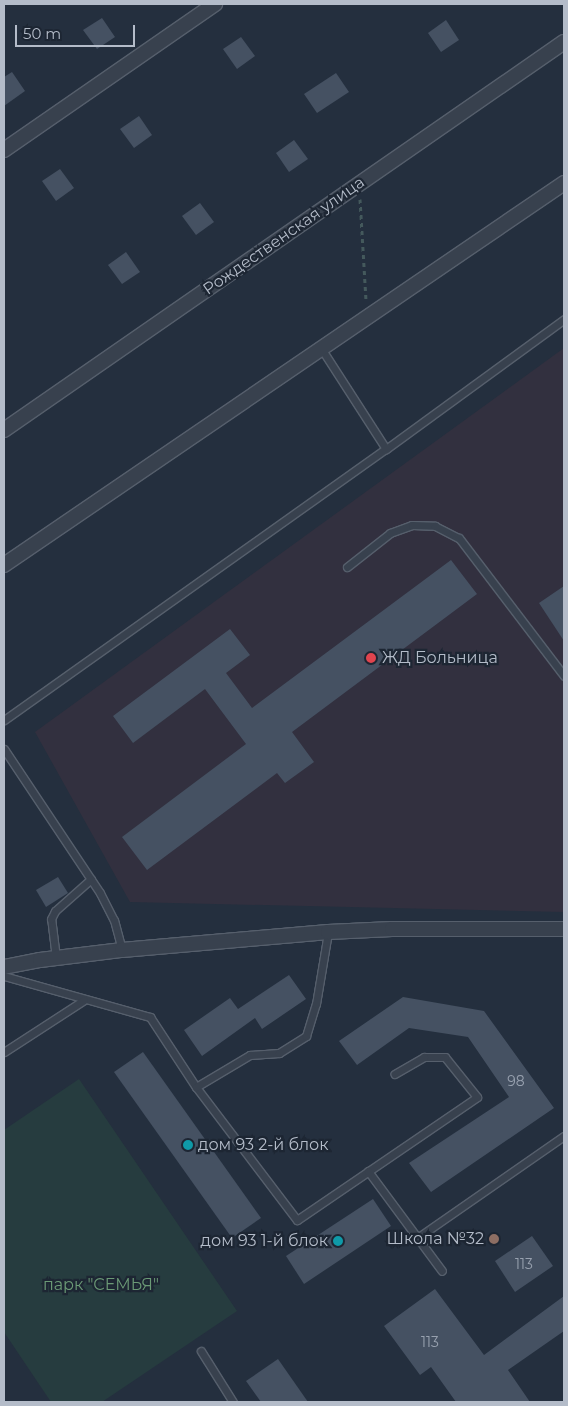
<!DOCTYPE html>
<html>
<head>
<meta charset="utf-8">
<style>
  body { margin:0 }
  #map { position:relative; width:568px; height:1406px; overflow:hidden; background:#242f3e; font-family:Montserrat,sans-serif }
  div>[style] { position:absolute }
  .medical>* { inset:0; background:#32303f }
  .green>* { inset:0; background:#263c3f }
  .building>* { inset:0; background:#455162 }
  .path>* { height:3px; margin-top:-1.5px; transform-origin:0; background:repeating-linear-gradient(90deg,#44595c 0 4px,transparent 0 8px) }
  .roads { filter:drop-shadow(1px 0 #565f6c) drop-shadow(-1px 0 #565f6c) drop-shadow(0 1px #565f6c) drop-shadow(0 -1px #565f6c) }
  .lane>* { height:7px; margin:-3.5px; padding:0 3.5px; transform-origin:3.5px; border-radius:3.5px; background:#38414e }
  .street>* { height:14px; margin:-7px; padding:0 7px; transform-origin:7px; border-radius:7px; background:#38414e }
  .dots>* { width:14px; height:14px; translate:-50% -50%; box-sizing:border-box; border:2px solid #1d2633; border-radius:50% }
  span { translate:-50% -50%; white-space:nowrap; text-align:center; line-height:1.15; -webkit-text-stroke:4.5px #1d2633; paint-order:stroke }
  .number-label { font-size:14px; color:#98a1af }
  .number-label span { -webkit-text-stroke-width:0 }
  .street-label { font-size:16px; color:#b4bcc9 }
  .poi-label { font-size:16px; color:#b4bcc9 }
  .left { translate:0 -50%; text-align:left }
  .right { translate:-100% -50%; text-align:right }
  .park-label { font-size:16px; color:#6b9a76 }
  .frame { position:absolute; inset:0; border:5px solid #b4bcc9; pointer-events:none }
  .scale { position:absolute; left:15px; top:25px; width:120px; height:22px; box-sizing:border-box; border:2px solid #b4bcc9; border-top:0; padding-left:6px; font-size:15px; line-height:18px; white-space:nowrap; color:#b4bcc9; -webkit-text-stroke:4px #1d2633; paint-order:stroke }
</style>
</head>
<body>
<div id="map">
  <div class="medical">
    <div style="clip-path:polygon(564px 348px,564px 912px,130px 902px,35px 732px)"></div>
  </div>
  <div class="green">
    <div style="clip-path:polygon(79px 1079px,237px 1311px,102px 1402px,51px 1402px,4px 1332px,4px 1130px)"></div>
  </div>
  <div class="building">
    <div style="clip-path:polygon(102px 18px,115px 37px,97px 49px,83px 30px)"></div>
    <div style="clip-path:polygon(446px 20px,459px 40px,441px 52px,428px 33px)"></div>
    <div style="clip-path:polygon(241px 37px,255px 56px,237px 69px,223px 49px)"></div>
    <div style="clip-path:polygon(12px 72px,25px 91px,4px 106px,4px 77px)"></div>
    <div style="clip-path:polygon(336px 73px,349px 92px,317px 113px,304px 94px)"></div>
    <div style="clip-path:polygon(139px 116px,152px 135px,134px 148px,120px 129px)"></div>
    <div style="clip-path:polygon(294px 140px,308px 159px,289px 172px,276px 153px)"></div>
    <div style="clip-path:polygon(60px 169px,74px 188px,56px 201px,42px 181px)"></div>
    <div style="clip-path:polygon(200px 203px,214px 222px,196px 235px,182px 216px)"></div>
    <div style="clip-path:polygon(126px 252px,140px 272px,122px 284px,108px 265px)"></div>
    <div style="clip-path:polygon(451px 560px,477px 594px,292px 732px,314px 762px,285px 783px,277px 773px,147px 870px,122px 837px,246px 744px,205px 689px,133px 743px,113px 716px,230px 629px,250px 655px,226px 673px,252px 708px)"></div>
    <div style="clip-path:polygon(564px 586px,564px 641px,539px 603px)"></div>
    <div style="clip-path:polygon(58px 877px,68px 893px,46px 907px,36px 890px)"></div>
    <div style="clip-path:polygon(289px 975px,306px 999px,262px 1029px,255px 1018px,202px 1056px,184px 1030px,230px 998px,238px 1009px)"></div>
    <div style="clip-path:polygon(403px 997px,484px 1011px,554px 1108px,431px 1192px,409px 1163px,509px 1097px,468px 1037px,409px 1028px,357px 1065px,339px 1041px)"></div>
    <div style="clip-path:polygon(143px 1052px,261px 1218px,232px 1238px,114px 1072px)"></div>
    <div style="clip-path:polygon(373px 1199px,391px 1226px,304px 1284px,286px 1256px)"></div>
    <div style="clip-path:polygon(532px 1236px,553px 1266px,515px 1292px,495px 1261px)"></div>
    <div style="clip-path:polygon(435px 1289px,484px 1355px,564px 1296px,564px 1331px,508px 1370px,530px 1402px,456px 1402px,431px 1367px,420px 1375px,384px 1326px)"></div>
    <div style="clip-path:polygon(278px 1359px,308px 1402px,261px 1402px,246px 1381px)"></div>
  </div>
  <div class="path">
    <div style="left:360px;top:199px;width:101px;rotate:86.6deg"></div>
  </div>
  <div class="roads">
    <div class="lane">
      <div style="left:386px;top:449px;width:220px;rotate:-36.1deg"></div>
      <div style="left:347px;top:567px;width:55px;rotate:-38.3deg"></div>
      <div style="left:390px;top:533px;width:23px;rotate:-20deg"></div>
      <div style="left:412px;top:525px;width:23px;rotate:2deg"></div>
      <div style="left:435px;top:526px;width:27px;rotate:27deg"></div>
      <div style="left:459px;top:538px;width:173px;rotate:52.7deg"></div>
      <div style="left:4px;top:720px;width:468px;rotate:-35.4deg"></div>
      <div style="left:386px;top:449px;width:120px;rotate:-122.8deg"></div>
      <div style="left:4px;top:749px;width:173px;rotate:56.3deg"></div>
      <div style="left:100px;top:893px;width:30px;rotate:63deg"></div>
      <div style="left:114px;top:920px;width:31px;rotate:75deg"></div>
      <div style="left:56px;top:958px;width:39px;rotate:-97deg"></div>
      <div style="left:51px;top:919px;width:9px;rotate:-63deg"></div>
      <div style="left:55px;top:911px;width:48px;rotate:-41.6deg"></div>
      <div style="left:4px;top:976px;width:152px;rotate:15.7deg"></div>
      <div style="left:150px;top:1017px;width:84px;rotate:56.7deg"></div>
      <div style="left:196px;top:1087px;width:167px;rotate:52.8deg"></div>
      <div style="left:297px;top:1220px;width:218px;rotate:-34.3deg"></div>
      <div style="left:477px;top:1097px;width:51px;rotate:-128.7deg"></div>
      <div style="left:445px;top:1057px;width:21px;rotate:180deg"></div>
      <div style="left:424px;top:1057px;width:34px;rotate:150deg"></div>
      <div style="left:4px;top:1052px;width:95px;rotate:-33deg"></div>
      <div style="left:196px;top:1087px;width:63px;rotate:-30.7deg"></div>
      <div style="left:250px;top:1055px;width:29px;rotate:-4deg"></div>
      <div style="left:279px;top:1053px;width:32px;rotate:-32deg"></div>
      <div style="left:306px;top:1036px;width:34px;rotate:-73deg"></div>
      <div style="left:316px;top:1004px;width:73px;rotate:-80.5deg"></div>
      <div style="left:368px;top:1171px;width:124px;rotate:53.5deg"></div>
      <div style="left:417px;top:1238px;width:179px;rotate:-34.8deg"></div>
      <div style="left:201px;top:1351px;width:60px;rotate:57.9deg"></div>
    </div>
    <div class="street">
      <div style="left:4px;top:150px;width:257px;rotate:-34.7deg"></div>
      <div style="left:4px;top:430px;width:681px;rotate:-34.72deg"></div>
      <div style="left:4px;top:565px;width:678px;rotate:-34.3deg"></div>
      <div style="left:4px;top:967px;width:37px;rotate:-11deg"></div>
      <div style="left:40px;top:960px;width:83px;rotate:-7deg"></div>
      <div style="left:122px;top:950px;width:207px;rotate:-5deg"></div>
      <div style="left:328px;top:932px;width:64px;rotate:-2.7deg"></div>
      <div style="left:392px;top:929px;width:172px"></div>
    </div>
  </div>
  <div class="dots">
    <div style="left:371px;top:658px;background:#e0444e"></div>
    <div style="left:188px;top:1145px;background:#0f9aa8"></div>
    <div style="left:494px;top:1239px;background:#8d6e63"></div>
    <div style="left:338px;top:1241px;background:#0f9aa8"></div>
  </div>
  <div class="number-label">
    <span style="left:516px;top:1081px">98</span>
    <span style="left:524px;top:1264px">113</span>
    <span style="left:430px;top:1342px">113</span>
  </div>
  <div class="street-label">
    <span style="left:284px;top:236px;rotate:-35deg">Рождественская улица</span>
  </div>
  <div class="poi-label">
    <span class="left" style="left:382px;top:658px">ЖД Больница</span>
    <span class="left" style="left:198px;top:1145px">дом 93 2-й блок</span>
    <span class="right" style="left:484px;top:1239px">Школа №32</span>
    <span class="right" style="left:328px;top:1241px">дом 93 1-й блок</span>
  </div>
  <div class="park-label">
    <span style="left:101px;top:1285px">парк "СЕМЬЯ"</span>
  </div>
  <div class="frame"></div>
  <div class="scale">50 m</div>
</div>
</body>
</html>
